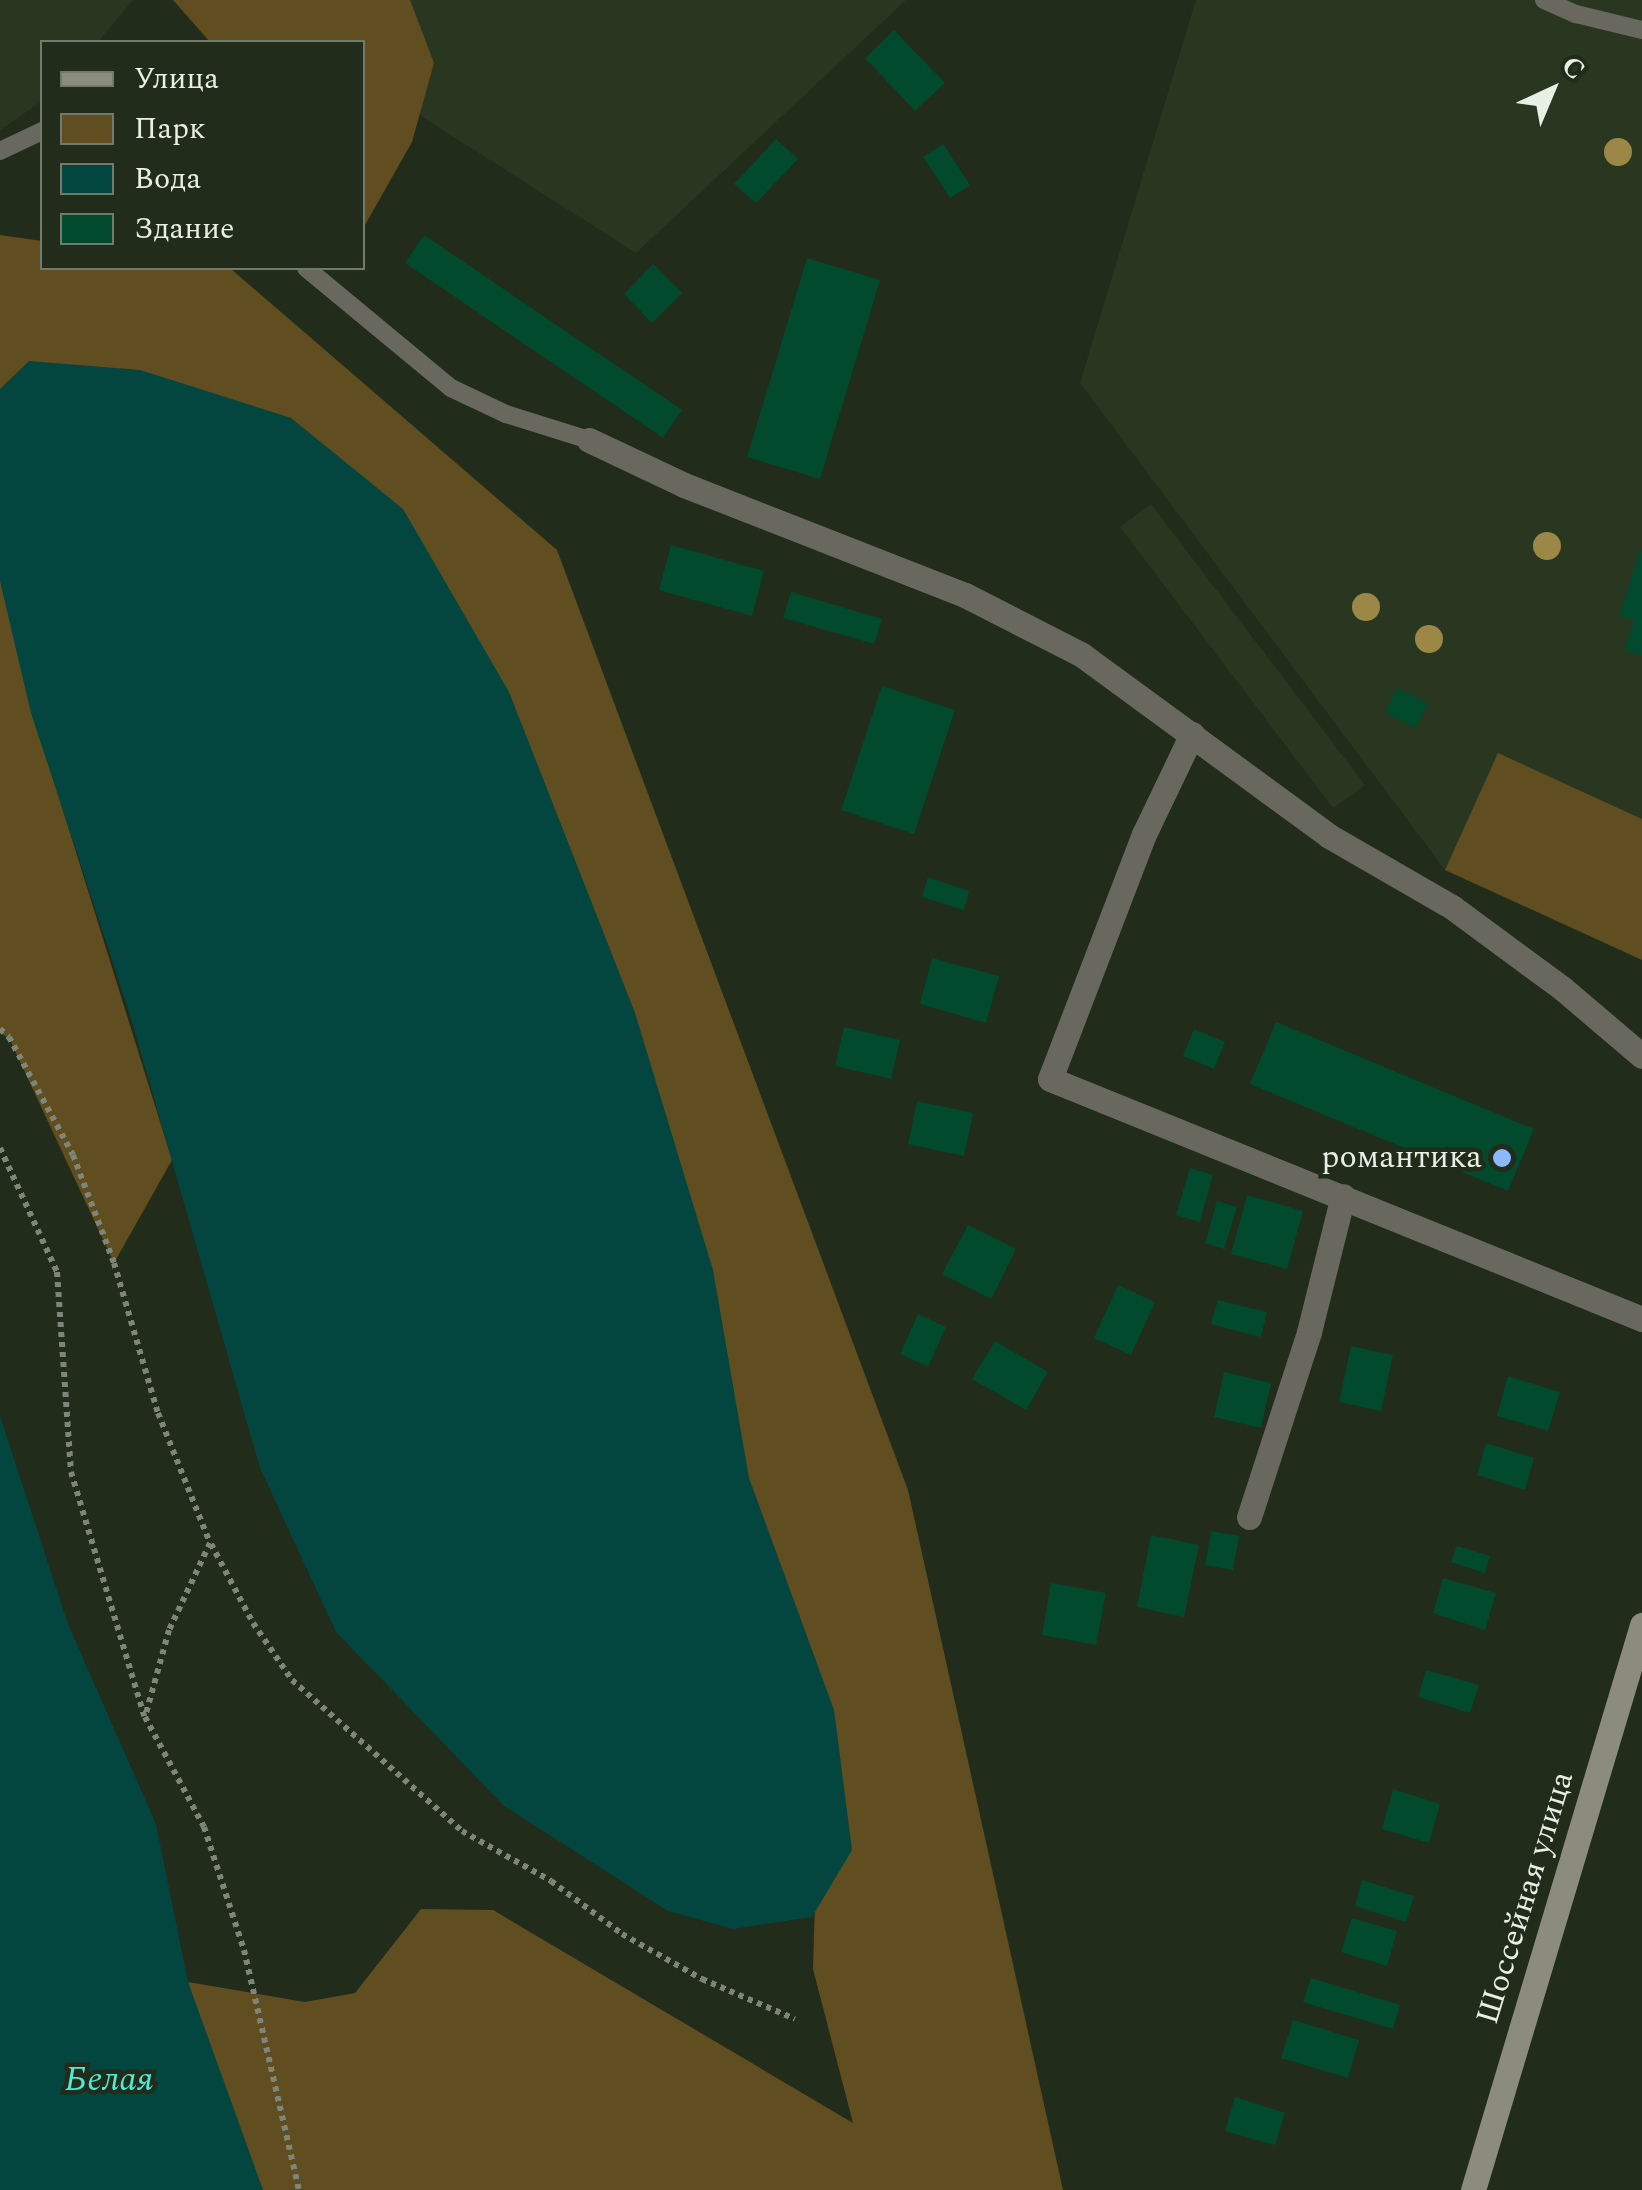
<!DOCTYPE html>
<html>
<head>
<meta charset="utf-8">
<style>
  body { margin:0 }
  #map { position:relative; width:1642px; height:2190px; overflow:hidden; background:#212c1b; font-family:Spectral,serif }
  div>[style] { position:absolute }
  .built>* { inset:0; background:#293721 }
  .green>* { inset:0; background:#604d20 }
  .water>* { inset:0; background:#03453f }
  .building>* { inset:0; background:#014a2e }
  .path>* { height:6px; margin-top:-3px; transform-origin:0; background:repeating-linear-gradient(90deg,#7d8678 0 5px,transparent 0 10px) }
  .lane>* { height:18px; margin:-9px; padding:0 9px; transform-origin:9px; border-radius:9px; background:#68685f }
  .street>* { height:25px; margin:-12.5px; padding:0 12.5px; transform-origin:12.5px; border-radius:12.5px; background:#68685f }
  .secondary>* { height:25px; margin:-12.5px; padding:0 12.5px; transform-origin:12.5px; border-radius:12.5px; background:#8b8c7d }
  .trees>* { width:28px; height:28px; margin:-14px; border-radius:50%; background:#9b8746 }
  .dots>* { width:28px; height:28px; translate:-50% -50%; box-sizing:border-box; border:5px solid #212c1b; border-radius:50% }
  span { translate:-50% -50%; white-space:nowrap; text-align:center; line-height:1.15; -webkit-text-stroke:9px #212c1b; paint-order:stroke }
  .poi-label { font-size:32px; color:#e8efe4 }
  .right { translate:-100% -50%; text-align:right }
  .street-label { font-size:32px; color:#e8efe4 }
  .water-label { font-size:35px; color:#4dead8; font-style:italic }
  .legend { position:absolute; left:40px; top:40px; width:325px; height:230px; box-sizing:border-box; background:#212c1b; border:2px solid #717a6b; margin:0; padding:12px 18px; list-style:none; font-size:30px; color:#e8efe4 }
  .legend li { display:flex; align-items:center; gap:20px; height:50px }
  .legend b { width:50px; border:2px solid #717a6b }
  .north { position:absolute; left:1502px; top:40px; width:100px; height:100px; -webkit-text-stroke:8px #212c1b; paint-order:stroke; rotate:44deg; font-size:28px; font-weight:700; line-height:40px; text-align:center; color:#e8efe4 }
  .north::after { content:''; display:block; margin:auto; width:35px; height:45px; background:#e8efe4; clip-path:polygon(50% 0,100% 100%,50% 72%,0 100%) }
</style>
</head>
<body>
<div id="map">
  <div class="built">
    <div style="clip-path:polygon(0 0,133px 0,98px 42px,42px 42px,42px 101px,0 130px)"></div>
    <div style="clip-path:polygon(238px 0,906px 0,636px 253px,363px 79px,362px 42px)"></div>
    <div style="clip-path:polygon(1196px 0,1642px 0,1642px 960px,1445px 870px,1080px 383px)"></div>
    <div style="clip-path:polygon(1151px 504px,1365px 785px,1333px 808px,1120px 527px)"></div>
  </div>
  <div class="green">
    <div style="clip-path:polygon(173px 0,410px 0,434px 63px,412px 142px,365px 225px,362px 42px,210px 42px)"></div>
    <div style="clip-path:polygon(0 235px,42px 241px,42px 268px,231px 269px,557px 550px,908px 1490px,1063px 2190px,248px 2190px,188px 1982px,305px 2002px,355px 1993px,421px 1909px,493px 1910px,853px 2123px,813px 1969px,818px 1799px,0 432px)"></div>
    <div style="clip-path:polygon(0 572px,61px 804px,172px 1160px,114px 1263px,9px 1038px,0 1033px)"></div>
    <div style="clip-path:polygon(1498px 753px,1642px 819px,1642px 960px,1445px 870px)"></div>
  </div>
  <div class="water">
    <div style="clip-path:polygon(29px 361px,140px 370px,291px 418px,403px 509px,509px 692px,635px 1013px,713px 1270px,749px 1478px,834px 1710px,852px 1850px,812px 1917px,733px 1929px,668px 1911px,504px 1806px,336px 1632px,260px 1468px,130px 1015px,31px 713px,0 581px,0 389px)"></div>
    <div style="clip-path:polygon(0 1416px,68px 1624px,156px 1824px,188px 1982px,263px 2190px,0 2190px)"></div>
  </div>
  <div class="building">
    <div style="clip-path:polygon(894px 30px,945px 83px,915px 111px,865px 58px)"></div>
    <div style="clip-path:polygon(776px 139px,798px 159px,756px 203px,734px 184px)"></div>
    <div style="clip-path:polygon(943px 144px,970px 185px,950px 198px,923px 157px)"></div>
    <div style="clip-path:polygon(424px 235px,682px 410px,663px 438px,405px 263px)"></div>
    <div style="clip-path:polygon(807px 258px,880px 280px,820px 479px,747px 457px)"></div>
    <div style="clip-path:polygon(653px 264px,682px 293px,652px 323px,624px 294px)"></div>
    <div style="clip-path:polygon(1642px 544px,1642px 656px,1624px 650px,1634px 620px,1619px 616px)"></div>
    <div style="clip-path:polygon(671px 545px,764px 571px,752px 616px,659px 590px)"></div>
    <div style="clip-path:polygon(791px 592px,882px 619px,874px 644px,783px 618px)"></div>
    <div style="clip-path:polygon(882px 686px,955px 710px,914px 834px,841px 810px)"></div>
    <div style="clip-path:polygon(1397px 688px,1428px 703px,1416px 728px,1385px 713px)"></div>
    <div style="clip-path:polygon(928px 877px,969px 891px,964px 910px,922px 897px)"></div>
    <div style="clip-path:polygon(932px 958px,999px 976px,986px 1023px,920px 1004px)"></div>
    <div style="clip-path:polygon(1276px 1022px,1534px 1129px,1508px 1191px,1250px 1084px)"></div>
    <div style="clip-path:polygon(844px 1027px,900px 1040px,891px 1079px,835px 1066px)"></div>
    <div style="clip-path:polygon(1194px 1029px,1225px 1042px,1214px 1069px,1183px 1056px)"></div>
    <div style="clip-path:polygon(917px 1101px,973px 1113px,964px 1156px,908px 1144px)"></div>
    <div style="clip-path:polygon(1190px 1168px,1213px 1175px,1200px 1222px,1176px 1215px)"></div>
    <div style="clip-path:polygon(1247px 1195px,1303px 1211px,1287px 1269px,1231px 1254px)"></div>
    <div style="clip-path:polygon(1217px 1201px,1237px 1207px,1224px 1249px,1205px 1243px)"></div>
    <div style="clip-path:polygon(968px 1225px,1016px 1249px,991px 1299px,942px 1274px)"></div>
    <div style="clip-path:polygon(1118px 1285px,1155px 1302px,1131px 1355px,1094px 1338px)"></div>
    <div style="clip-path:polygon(1218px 1300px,1267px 1312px,1261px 1337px,1211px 1324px)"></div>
    <div style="clip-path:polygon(918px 1314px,946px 1327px,928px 1367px,900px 1354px)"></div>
    <div style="clip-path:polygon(995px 1341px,1048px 1372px,1026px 1410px,972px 1379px)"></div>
    <div style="clip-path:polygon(1351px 1346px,1393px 1355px,1381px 1411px,1339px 1402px)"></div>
    <div style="clip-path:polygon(1224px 1372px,1271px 1383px,1261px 1428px,1214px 1417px)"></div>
    <div style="clip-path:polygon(1508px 1376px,1560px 1392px,1548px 1431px,1497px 1416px)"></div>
    <div style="clip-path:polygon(1486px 1443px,1534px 1458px,1525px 1490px,1477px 1475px)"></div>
    <div style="clip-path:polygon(1211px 1531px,1239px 1536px,1233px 1570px,1205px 1565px)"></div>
    <div style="clip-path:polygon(1151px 1535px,1199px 1545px,1184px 1617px,1137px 1607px)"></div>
    <div style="clip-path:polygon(1457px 1546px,1490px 1556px,1485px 1573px,1451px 1562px)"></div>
    <div style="clip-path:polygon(1443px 1578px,1496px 1593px,1485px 1630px,1433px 1613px)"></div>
    <div style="clip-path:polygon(1051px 1583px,1106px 1593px,1096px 1645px,1042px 1635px)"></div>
    <div style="clip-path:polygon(1426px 1670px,1479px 1685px,1470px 1713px,1418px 1697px)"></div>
    <div style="clip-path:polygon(1393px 1789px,1440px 1804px,1429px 1843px,1382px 1829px)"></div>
    <div style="clip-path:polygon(1362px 1880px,1414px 1896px,1406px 1922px,1355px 1906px)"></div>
    <div style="clip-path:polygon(1352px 1918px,1397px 1931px,1387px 1966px,1341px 1952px)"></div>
    <div style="clip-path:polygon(1311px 1978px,1400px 2005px,1393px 2029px,1303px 2002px)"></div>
    <div style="clip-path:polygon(1293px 2020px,1359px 2040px,1348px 2078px,1281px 2058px)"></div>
    <div style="clip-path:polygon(1235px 2097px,1285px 2113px,1275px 2145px,1225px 2131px)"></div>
  </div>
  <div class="path">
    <div style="left:0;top:1029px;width:12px;rotate:42deg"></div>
    <div style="left:9px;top:1037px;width:134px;rotate:61.5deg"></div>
    <div style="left:73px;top:1155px;width:116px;rotate:69.2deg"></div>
    <div style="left:114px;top:1263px;width:156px;rotate:73.7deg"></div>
    <div style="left:158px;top:1413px;width:140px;rotate:68.2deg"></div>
    <div style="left:210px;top:1543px;width:96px;rotate:115.2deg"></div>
    <div style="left:169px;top:1630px;width:90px;rotate:105.4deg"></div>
    <div style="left:145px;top:1717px;width:125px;rotate:61.8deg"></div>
    <div style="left:204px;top:1827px;width:129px;rotate:72deg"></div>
    <div style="left:244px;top:1950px;width:246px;rotate:77.1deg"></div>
    <div style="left:0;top:1148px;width:136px;rotate:65.3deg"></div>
    <div style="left:57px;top:1272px;width:200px;rotate:86deg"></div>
    <div style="left:71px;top:1472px;width:255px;rotate:73.3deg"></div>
    <div style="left:211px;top:1544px;width:89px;rotate:62deg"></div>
    <div style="left:253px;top:1623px;width:69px;rotate:55.6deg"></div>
    <div style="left:292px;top:1680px;width:227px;rotate:41.6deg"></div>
    <div style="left:462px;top:1831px;width:102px;rotate:29.3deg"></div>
    <div style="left:551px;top:1881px;width:89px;rotate:36.7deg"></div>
    <div style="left:622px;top:1934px;width:92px;rotate:29.4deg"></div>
    <div style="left:702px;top:1979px;width:101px;rotate:23.3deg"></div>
  </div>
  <div class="lane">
    <div style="left:1544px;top:0;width:35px;rotate:24deg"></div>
    <div style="left:1576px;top:14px;width:68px;rotate:13.6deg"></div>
    <div style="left:0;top:151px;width:47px;rotate:-25.5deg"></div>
    <div style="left:306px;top:268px;width:188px;rotate:39.6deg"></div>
    <div style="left:451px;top:388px;width:61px;rotate:25.3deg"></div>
    <div style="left:506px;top:414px;width:87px;rotate:17.4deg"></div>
  </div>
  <div class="street">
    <div style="left:589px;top:440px;width:105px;rotate:25.3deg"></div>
    <div style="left:684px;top:485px;width:302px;rotate:21.4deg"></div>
    <div style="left:965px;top:595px;width:131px;rotate:27.1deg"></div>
    <div style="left:1082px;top:655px;width:306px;rotate:36.2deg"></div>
    <div style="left:1329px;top:836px;width:142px;rotate:30deg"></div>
    <div style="left:1452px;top:907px;width:137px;rotate:36.4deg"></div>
    <div style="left:1562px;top:988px;width:105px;rotate:40.4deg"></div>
    <div style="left:1192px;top:734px;width:111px;rotate:115.6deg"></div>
    <div style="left:1144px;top:834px;width:262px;rotate:111deg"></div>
    <div style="left:1050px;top:1079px;width:639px;rotate:22.07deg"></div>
    <div style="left:1249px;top:1517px;width:194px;rotate:-72deg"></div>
    <div style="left:1309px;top:1332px;width:140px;rotate:-76deg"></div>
  </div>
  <div class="secondary">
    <div style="left:1473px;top:2190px;width:590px;rotate:-73.35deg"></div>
  </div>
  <div class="trees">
    <div style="left:1618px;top:152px"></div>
    <div style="left:1547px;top:546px"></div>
    <div style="left:1366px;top:607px"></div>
    <div style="left:1429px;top:639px"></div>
  </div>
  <div class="dots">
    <div style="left:1502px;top:1158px;background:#8bb9fc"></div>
  </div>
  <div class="poi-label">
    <span class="right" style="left:1482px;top:1158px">романтика</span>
  </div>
  <div class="street-label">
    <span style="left:1526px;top:1898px;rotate:-73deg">Шоссейная улица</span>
  </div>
  <div class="water-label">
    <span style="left:109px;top:2080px">Белая</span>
  </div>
  <ul class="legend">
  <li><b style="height:12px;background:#8b8c7d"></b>Улица</li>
  <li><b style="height:28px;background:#604d20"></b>Парк</li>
  <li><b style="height:28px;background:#03453f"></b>Вода</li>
  <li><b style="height:28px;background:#014a2e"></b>Здание</li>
  </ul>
  <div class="north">С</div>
</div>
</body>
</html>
